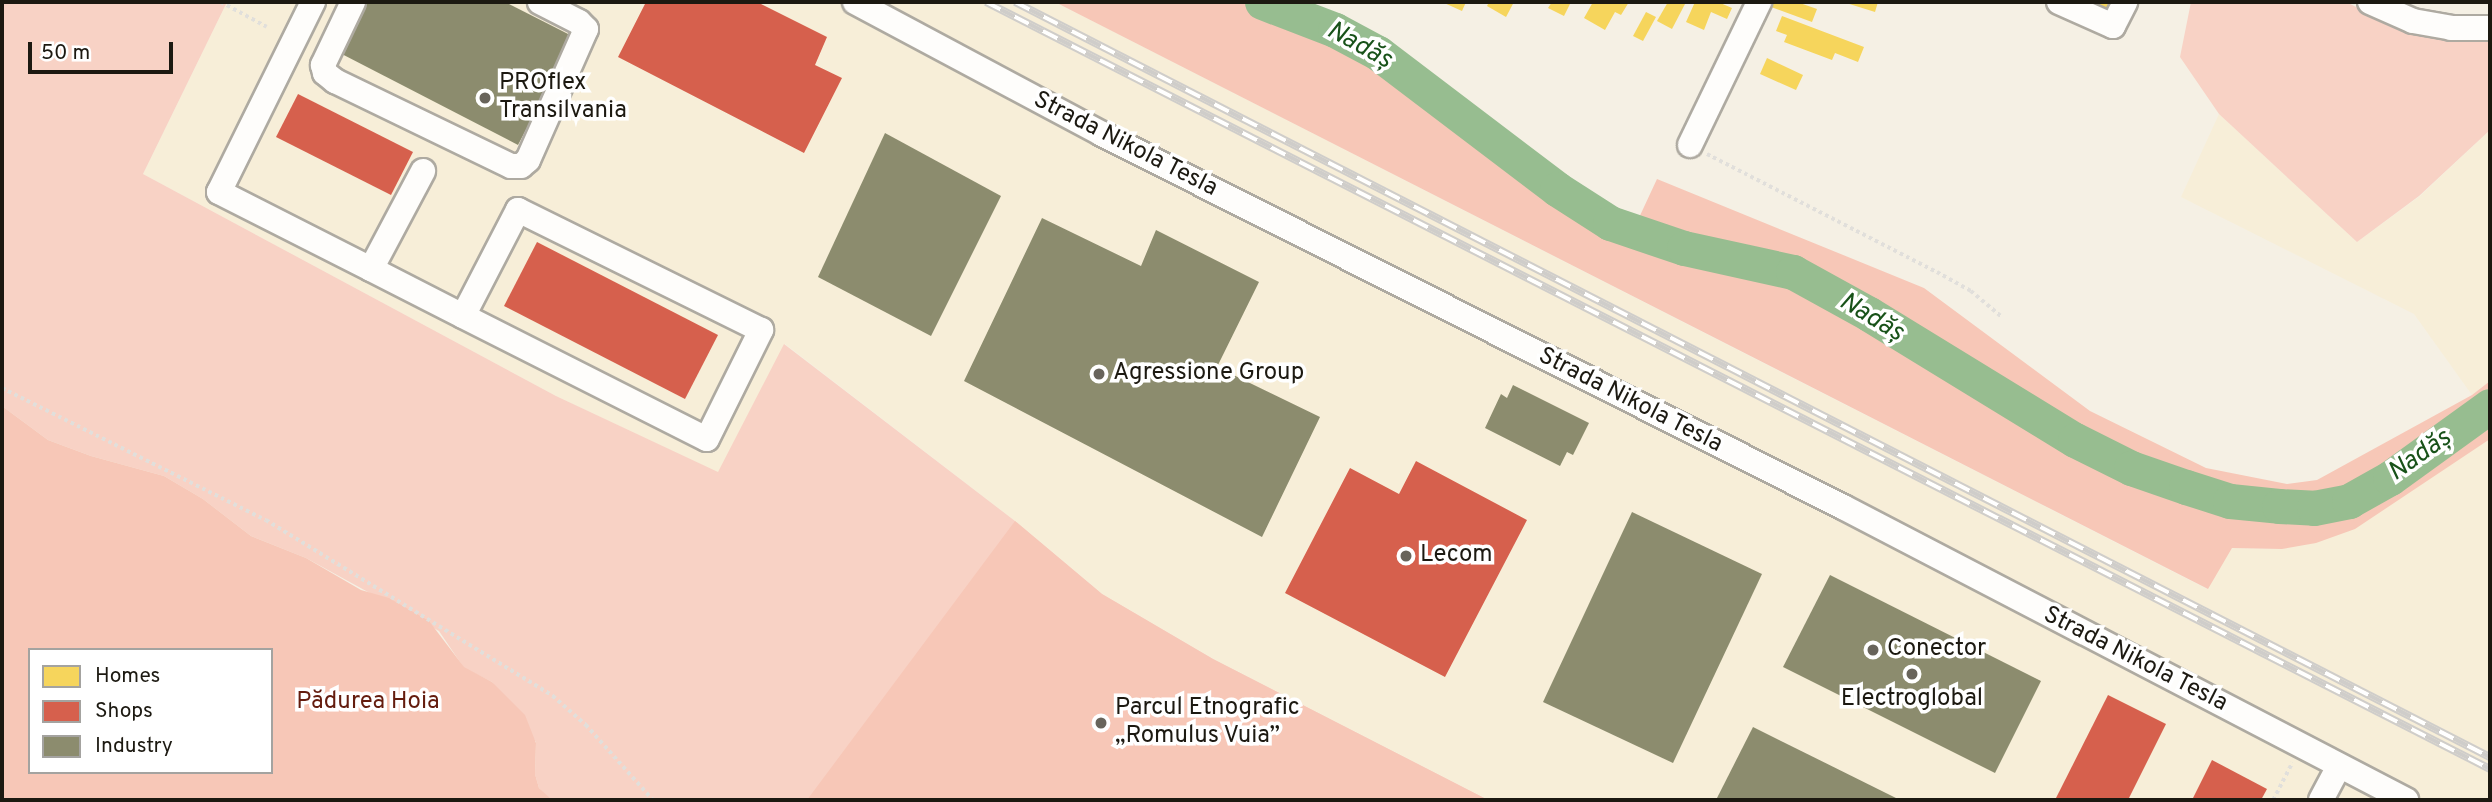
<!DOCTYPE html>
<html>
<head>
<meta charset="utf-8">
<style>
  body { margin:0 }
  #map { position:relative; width:2492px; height:802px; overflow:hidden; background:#f5f0e4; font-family:Overpass,sans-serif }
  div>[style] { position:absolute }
  .built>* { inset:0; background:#f7eed8 }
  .green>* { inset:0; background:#f8d2c5 }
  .forest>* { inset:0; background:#f7c7b7 }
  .homes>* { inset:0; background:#f6d55c }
  .shops>* { inset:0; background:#d6604d }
  .industry>* { inset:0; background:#8c8c6e }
  .river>* { height:35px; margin:-17.5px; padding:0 17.5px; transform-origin:17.5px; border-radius:17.5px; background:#97bd90 }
  .path>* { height:3.5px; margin-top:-1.75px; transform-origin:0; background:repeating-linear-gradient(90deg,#e1dfdb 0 3.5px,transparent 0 7px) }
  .roads { filter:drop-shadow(2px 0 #aeaaa1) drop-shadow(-2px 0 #aeaaa1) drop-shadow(0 2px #aeaaa1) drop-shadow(0 -2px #aeaaa1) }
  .minor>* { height:24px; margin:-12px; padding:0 12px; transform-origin:12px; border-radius:12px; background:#fefdfb }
  .rail>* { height:8px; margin-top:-4px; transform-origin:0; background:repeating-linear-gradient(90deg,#fff 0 16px,#cfcdca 0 32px); box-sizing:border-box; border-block:2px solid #cfcdca }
  .dots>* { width:19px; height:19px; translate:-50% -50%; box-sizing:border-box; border:4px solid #fff; border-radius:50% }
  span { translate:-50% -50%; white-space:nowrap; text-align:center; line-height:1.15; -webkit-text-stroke:7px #fff; paint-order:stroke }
  .poi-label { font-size:24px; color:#1c1911 }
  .left { translate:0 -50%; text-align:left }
  .street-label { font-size:24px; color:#1c1911 }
  .park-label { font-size:24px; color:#641c0e }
  .water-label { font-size:26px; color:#185219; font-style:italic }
  .frame { position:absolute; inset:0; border:4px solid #1c1911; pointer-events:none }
  .legend { position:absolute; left:28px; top:648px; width:245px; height:126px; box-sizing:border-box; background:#fff; border:2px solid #a4a3a0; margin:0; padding:9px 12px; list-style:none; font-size:21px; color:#1c1911 }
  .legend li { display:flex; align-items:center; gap:14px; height:35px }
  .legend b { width:35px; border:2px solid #a4a3a0 }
  .scale { position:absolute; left:28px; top:42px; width:145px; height:32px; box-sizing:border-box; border:4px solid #1c1911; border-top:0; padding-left:9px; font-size:21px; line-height:24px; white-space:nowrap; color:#1c1911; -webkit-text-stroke:5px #fff; paint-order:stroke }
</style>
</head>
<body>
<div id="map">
  <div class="built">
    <div style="clip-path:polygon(227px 2px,1055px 2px,2207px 589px,2232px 548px,2282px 549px,2410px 491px,2490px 439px,2490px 800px,1488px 800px,1213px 659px,1102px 594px,1015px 521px,785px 344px,719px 473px,556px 396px,143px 174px)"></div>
    <div style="clip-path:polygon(2219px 114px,2357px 242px,2420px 196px,2490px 130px,2490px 381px,2472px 395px,2414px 314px,2181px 197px)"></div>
  </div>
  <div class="green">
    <div style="clip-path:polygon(2px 2px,227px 2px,143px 174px,556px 396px,718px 472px,784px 344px,1015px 521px,1102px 594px,1213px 659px,1488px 800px,549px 799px,539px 788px,535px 774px,536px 742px,492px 682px,464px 668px,439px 631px,306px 558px,251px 536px,203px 499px,164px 476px,91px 456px,48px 440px,2px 406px)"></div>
    <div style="clip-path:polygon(2191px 2px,2346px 2px,2401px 29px,2490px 42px,2490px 130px,2419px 196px,2357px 242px,2219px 114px,2180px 57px)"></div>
  </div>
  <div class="forest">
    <div style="clip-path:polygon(1055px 2px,1292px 2px,1359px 32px,1419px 67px,1571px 186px,1599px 203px,1637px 222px,1657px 179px,1924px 288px,2090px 411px,2206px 468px,2287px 484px,2317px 480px,2472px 395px,2490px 381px,2490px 439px,2355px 529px,2316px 543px,2282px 549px,2232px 548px,2208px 589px)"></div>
    <div style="clip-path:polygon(evenodd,2px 406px,48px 440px,91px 456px,164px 476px,203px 499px,251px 536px,306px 558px,361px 590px,389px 598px,429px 621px,464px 667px,492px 682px,525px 715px,536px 743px,535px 774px,539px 788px,552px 800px,2px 800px,2px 406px,30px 650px,271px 650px,271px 772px,30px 772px,30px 650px)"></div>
    <div style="clip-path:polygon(1015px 521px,1102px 594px,1213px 659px,1488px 800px,807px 800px)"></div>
  </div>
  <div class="homes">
    <div style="clip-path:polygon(1442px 2px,1466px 2px,1462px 11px)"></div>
    <div style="clip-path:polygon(1489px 2px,1514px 2px,1506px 17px,1487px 6px)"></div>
    <div style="clip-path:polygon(1552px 2px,1571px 2px,1564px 16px,1548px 8px)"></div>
    <div style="clip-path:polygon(1593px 2px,1629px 2px,1621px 15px,1615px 12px,1605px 30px,1584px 18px)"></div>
    <div style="clip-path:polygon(1668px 2px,1685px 4px,1672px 29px,1657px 21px)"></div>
    <div style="clip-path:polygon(1695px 2px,1718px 2px,1732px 8px,1727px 19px,1711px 12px,1704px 30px,1686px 22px)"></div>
    <div style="clip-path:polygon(1773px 2px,1797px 2px,1817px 9px,1812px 22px,1771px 7px)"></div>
    <div style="clip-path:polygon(1843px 2px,1878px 2px,1875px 12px)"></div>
    <div style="clip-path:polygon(2085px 2px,2119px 2px,2110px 21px)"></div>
    <div style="clip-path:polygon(1646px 12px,1656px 17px,1643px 41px,1633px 36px)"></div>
    <div style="clip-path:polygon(1782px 16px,1864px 47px,1858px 62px,1835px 53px,1832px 60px,1784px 42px,1787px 35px,1776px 31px)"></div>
    <div style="clip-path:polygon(1767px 58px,1803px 75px,1796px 90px,1760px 74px)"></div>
  </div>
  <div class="shops">
    <div style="clip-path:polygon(646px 2px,757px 2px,827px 37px,815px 65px,842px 78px,804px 153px,618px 57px)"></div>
    <div style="clip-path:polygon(298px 94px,413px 152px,391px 195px,276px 137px)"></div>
    <div style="clip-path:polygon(537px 242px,718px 335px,685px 399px,504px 306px)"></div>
    <div style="clip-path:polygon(1416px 461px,1527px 520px,1445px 677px,1285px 593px,1350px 468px,1399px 494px)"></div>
    <div style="clip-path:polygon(2108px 695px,2166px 724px,2128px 800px,2055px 800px)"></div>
    <div style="clip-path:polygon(2212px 760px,2267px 789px,2261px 800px,2192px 800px)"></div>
  </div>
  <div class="industry">
    <div style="clip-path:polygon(361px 2px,505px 2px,574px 37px,518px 145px,336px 51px)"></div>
    <div style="clip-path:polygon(885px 133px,1001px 196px,931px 336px,818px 277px)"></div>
    <div style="clip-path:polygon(1042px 218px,1141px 266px,1156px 230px,1259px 282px,1217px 367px,1320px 417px,1262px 537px,964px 381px)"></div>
    <div style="clip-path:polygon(1513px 385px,1589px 423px,1573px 455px,1567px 452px,1560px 466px,1485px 428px,1501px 394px,1507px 398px)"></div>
    <div style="clip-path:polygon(1632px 512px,1762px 574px,1673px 763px,1543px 702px)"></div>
    <div style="clip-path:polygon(1830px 575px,2041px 681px,1995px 773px,1783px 667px)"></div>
    <div style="clip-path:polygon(1753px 727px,1900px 800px,1716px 800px)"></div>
  </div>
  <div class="river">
    <div style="left:1262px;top:2px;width:78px;rotate:21deg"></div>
    <div style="left:1335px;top:30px;width:49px;rotate:28.1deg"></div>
    <div style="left:1378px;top:53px;width:225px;rotate:37.2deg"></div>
    <div style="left:1557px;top:189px;width:63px;rotate:32.7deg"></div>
    <div style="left:1610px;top:223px;width:78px;rotate:18.7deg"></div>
    <div style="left:1684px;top:248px;width:112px;rotate:12.4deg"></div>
    <div style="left:1793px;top:272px;width:87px;rotate:28.9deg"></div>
    <div style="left:1869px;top:314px;width:241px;rotate:31.5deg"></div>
    <div style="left:2075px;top:440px;width:63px;rotate:26.6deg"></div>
    <div style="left:2131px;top:468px;width:58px;rotate:19.1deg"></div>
    <div style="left:2186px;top:487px;width:46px;rotate:17.7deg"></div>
    <div style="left:2230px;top:501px;width:49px;rotate:5.8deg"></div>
    <div style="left:2279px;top:506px;width:35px;rotate:3deg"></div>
    <div style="left:2314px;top:508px;width:36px;rotate:-11deg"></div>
    <div style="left:2349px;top:501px;width:47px;rotate:-29.3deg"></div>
    <div style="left:2390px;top:478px;width:123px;rotate:-35.8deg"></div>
  </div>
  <div class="path">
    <div style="left:221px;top:2px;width:52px;rotate:28.5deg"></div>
    <div style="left:1707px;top:154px;width:259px;rotate:27.2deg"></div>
    <div style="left:1937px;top:272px;width:39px;rotate:29deg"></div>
    <div style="left:1971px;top:291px;width:40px;rotate:40deg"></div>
    <div style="left:2px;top:388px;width:295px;rotate:26.6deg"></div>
    <div style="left:266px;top:520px;width:337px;rotate:31.5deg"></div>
    <div style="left:553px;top:696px;width:44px;rotate:41.3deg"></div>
    <div style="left:586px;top:725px;width:101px;rotate:48.2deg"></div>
    <div style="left:2273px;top:800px;width:42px;rotate:-62.8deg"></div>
  </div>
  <div class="roads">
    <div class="minor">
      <div style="left:313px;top:2px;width:212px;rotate:116.3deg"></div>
      <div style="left:219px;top:192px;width:170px;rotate:26.9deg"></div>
      <div style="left:371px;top:269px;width:111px;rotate:-62deg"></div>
      <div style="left:353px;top:2px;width:70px;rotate:115.5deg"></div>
      <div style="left:323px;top:65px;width:8px;rotate:76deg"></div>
      <div style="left:325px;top:73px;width:13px;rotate:39deg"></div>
      <div style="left:335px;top:81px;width:195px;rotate:25.8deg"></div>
      <div style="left:511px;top:166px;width:10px"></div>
      <div style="left:521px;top:166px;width:9px;rotate:-41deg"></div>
      <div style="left:528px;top:160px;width:143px;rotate:-66.1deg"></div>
      <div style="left:586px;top:29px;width:10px;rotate:-135deg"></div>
      <div style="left:579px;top:22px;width:44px;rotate:-152.9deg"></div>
      <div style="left:855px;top:2px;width:280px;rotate:28.1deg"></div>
      <div style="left:1102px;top:134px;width:830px;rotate:26.72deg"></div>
      <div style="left:1843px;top:507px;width:635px;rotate:27.49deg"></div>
      <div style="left:2059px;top:2px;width:59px;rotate:24deg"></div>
      <div style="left:2113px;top:26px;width:27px;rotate:-63deg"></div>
      <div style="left:2370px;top:2px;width:47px;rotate:23.8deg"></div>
      <div style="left:2413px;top:21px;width:39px;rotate:10deg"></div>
      <div style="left:2451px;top:28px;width:39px"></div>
      <div style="left:1690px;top:145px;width:159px;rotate:-64.2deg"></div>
      <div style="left:371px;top:269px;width:103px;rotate:27.1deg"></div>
      <div style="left:463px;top:316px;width:273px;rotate:26.8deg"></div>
      <div style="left:707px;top:439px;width:122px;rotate:-63.6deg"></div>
      <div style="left:761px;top:330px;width:271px;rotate:-153.7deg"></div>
      <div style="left:518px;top:210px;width:119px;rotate:117.4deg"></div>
      <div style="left:2321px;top:800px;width:38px;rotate:-62deg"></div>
    </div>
  </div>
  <div class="rail">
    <div style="left:986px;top:2px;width:1688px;rotate:27.02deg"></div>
    <div style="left:1015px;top:2px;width:1657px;rotate:27.11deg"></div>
  </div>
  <div class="dots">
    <div style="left:485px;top:98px;background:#68645b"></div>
    <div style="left:1099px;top:374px;background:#68645b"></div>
    <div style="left:1406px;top:556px;background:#68645b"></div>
    <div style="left:1873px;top:650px;background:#68645b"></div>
    <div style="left:1912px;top:674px;background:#68645b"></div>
    <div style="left:1101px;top:723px;background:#68645b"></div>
  </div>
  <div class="poi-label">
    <span class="left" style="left:499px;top:98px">PROflex<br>Transilvania</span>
    <span class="left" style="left:1113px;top:374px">Agressione Group</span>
    <span class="left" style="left:1420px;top:556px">Lecom</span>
    <span class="left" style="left:1887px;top:650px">Conector</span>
    <span style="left:1912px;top:700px">Electroglobal</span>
    <span class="left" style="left:1115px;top:723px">Parcul Etnografic<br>„Romulus Vuia”</span>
  </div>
  <div class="street-label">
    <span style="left:1125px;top:145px;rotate:27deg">Strada Nikola Tesla</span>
    <span style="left:1630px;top:401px;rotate:27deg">Strada Nikola Tesla</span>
    <span style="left:2135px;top:660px;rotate:27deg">Strada Nikola Tesla</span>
  </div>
  <div class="park-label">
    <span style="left:368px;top:703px">Pădurea Hoia</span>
  </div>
  <div class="water-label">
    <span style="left:1359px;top:46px;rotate:29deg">Nadăș</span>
    <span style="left:1871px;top:318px;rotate:31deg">Nadăș</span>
    <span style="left:2420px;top:456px;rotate:-35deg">Nadăș</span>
  </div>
  <div class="frame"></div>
  <ul class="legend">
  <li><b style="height:19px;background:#f6d55c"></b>Homes</li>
  <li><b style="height:19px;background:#d6604d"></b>Shops</li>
  <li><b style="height:19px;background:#8c8c6e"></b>Industry</li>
  </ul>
  <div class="scale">50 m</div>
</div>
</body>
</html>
